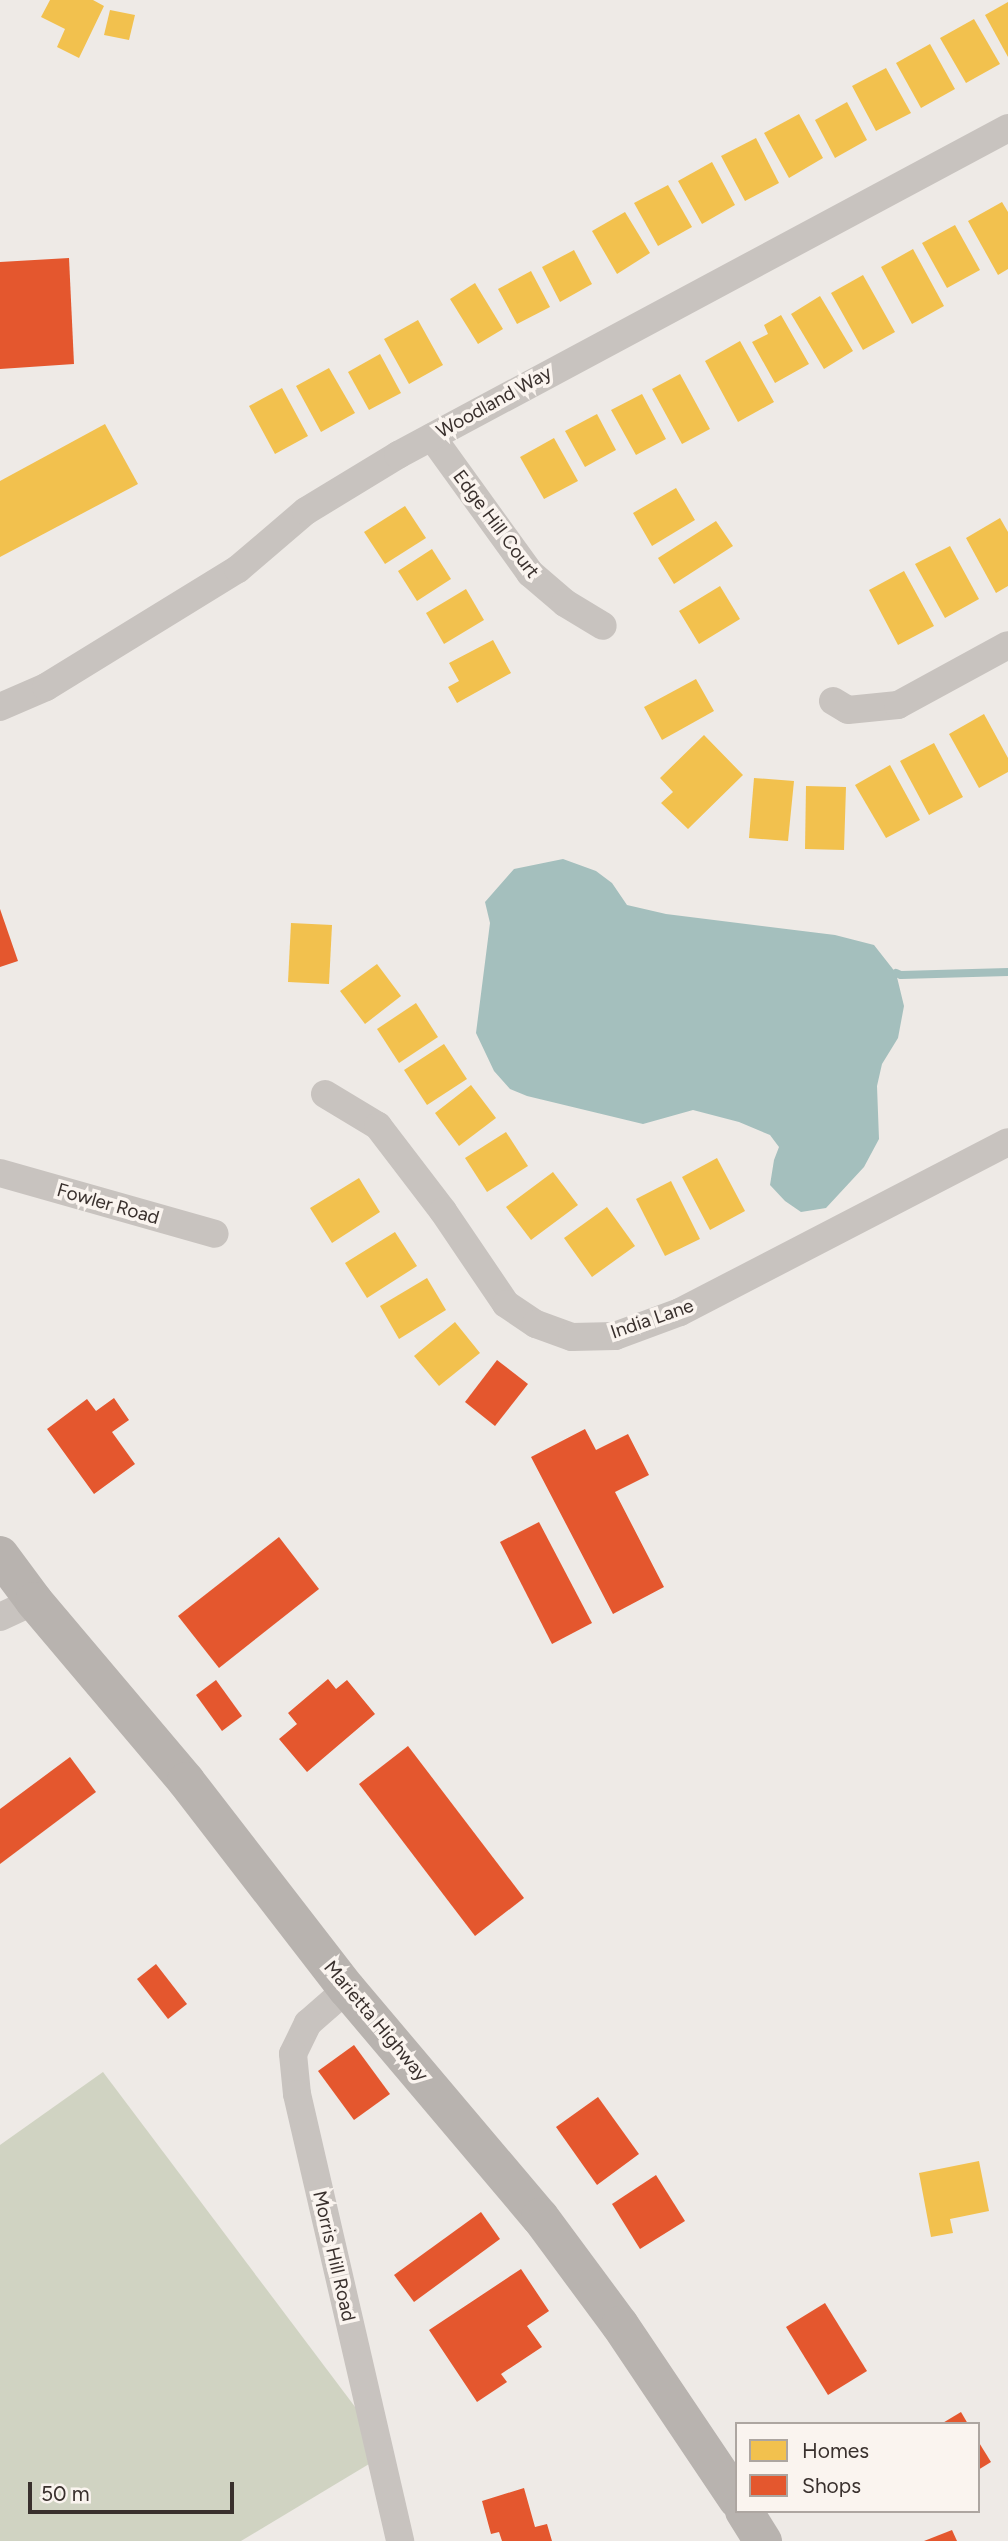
<!DOCTYPE html>
<html>
<head>
<meta charset="utf-8">
<style>
  body { margin:0 }
  #map { position:relative; width:1008px; height:2541px; overflow:hidden; background:#eeeae6; font-family:Figtree,sans-serif }
  div>[style] { position:absolute }
  .green>* { inset:0; background:#d0d3c2 }
  .water>* { inset:0; background:#a4bfbd }
  .homes>* { inset:0; background:#f2c14e }
  .shops>* { inset:0; background:#e4572e }
  .stream>* { height:8px; margin:-4px; padding:0 4px; transform-origin:4px; border-radius:4px; background:#a4bfbd }
  .minor>* { height:28px; margin:-14px; padding:0 14px; transform-origin:14px; border-radius:14px; background:#c8c3bf }
  .secondary>* { height:38px; margin:-19px; padding:0 19px; transform-origin:19px; border-radius:19px; background:#b8b3af }
  span { translate:-50% -50%; white-space:nowrap; text-align:center; line-height:1.15; -webkit-text-stroke:7px #faf4ef; paint-order:stroke }
  .street-label { font-size:19px; color:#39302d }
  .legend { position:absolute; left:735px; top:2422px; width:245px; height:91px; box-sizing:border-box; background:#faf4ef; border:2px solid #ada6a1; margin:0; padding:9px 12px; list-style:none; font-size:21px; color:#39302d }
  .legend li { display:flex; align-items:center; gap:14px; height:35px }
  .legend b { width:35px; border:2px solid #ada6a1 }
  .scale { position:absolute; left:28px; top:2482px; width:206px; height:32px; box-sizing:border-box; border:4px solid #39302d; border-top:0; padding-left:9px; font-size:21px; line-height:24px; white-space:nowrap; color:#39302d; -webkit-text-stroke:5px #faf4ef; paint-order:stroke }
</style>
</head>
<body>
<div id="map">
  <div class="green">
    <div style="clip-path:polygon(103px 2072px,389px 2452px,241px 2541px,0 2541px,0 2145px)"></div>
  </div>
  <div class="water">
    <div style="clip-path:polygon(563px 859px,596px 871px,612px 883px,627px 905px,666px 914px,835px 935px,874px 945px,896px 973px,904px 1006px,898px 1038px,882px 1064px,877px 1086px,879px 1139px,864px 1167px,826px 1208px,801px 1212px,785px 1201px,770px 1185px,774px 1160px,779px 1147px,770px 1135px,739px 1122px,693px 1110px,643px 1124px,527px 1096px,510px 1089px,494px 1071px,476px 1033px,490px 923px,485px 902px,514px 869px)"></div>
  </div>
  <div class="homes">
    <div style="clip-path:polygon(50px 0,93px 0,104px 6px,79px 58px,57px 47px,65px 29px,41px 17px)"></div>
    <div style="clip-path:polygon(1008px 2px,1008px 57px,985px 15px)"></div>
    <div style="clip-path:polygon(110px 10px,135px 15px,129px 40px,104px 35px)"></div>
    <div style="clip-path:polygon(974px 19px,1000px 64px,966px 83px,940px 38px)"></div>
    <div style="clip-path:polygon(930px 44px,955px 89px,921px 108px,896px 63px)"></div>
    <div style="clip-path:polygon(886px 68px,911px 113px,876px 131px,852px 86px)"></div>
    <div style="clip-path:polygon(847px 102px,867px 140px,835px 158px,815px 120px)"></div>
    <div style="clip-path:polygon(799px 114px,823px 158px,789px 178px,764px 133px)"></div>
    <div style="clip-path:polygon(756px 138px,779px 183px,745px 201px,721px 156px)"></div>
    <div style="clip-path:polygon(712px 162px,735px 205px,702px 224px,678px 181px)"></div>
    <div style="clip-path:polygon(668px 185px,692px 227px,658px 246px,634px 203px)"></div>
    <div style="clip-path:polygon(1002px 202px,1008px 212px,1008px 269px,998px 275px,968px 221px)"></div>
    <div style="clip-path:polygon(625px 212px,650px 253px,617px 274px,592px 231px)"></div>
    <div style="clip-path:polygon(955px 225px,980px 270px,947px 288px,922px 243px)"></div>
    <div style="clip-path:polygon(913px 249px,944px 306px,912px 324px,881px 267px)"></div>
    <div style="clip-path:polygon(574px 250px,592px 284px,560px 302px,542px 267px)"></div>
    <div style="clip-path:polygon(531px 271px,550px 307px,517px 324px,498px 289px)"></div>
    <div style="clip-path:polygon(863px 275px,895px 332px,863px 350px,831px 293px)"></div>
    <div style="clip-path:polygon(475px 283px,503px 329px,478px 344px,450px 299px)"></div>
    <div style="clip-path:polygon(820px 296px,853px 351px,824px 369px,791px 314px)"></div>
    <div style="clip-path:polygon(781px 315px,809px 364px,775px 383px,752px 342px,768px 334px,764px 325px)"></div>
    <div style="clip-path:polygon(418px 320px,443px 365px,409px 384px,384px 339px)"></div>
    <div style="clip-path:polygon(740px 341px,774px 402px,738px 422px,705px 361px)"></div>
    <div style="clip-path:polygon(380px 354px,401px 393px,369px 410px,348px 372px)"></div>
    <div style="clip-path:polygon(329px 368px,355px 413px,321px 432px,296px 386px)"></div>
    <div style="clip-path:polygon(680px 374px,710px 429px,682px 444px,652px 389px)"></div>
    <div style="clip-path:polygon(282px 388px,308px 436px,275px 454px,249px 406px)"></div>
    <div style="clip-path:polygon(642px 394px,666px 439px,636px 455px,611px 410px)"></div>
    <div style="clip-path:polygon(597px 414px,616px 450px,585px 467px,565px 431px)"></div>
    <div style="clip-path:polygon(105px 424px,138px 484px,0 557px,0 481px)"></div>
    <div style="clip-path:polygon(554px 438px,578px 481px,544px 499px,520px 457px)"></div>
    <div style="clip-path:polygon(676px 488px,695px 520px,652px 546px,633px 513px)"></div>
    <div style="clip-path:polygon(405px 506px,426px 538px,385px 564px,364px 532px)"></div>
    <div style="clip-path:polygon(1000px 518px,1008px 532px,1008px 586px,996px 593px,966px 538px)"></div>
    <div style="clip-path:polygon(716px 521px,733px 546px,674px 584px,658px 558px)"></div>
    <div style="clip-path:polygon(950px 546px,979px 599px,945px 618px,915px 564px)"></div>
    <div style="clip-path:polygon(432px 549px,451px 579px,417px 601px,398px 571px)"></div>
    <div style="clip-path:polygon(904px 571px,934px 626px,898px 645px,869px 590px)"></div>
    <div style="clip-path:polygon(720px 586px,740px 619px,699px 644px,679px 611px)"></div>
    <div style="clip-path:polygon(466px 589px,484px 620px,444px 644px,426px 613px)"></div>
    <div style="clip-path:polygon(493px 640px,511px 673px,457px 703px,448px 687px,459px 681px,449px 663px)"></div>
    <div style="clip-path:polygon(696px 679px,714px 711px,662px 740px,644px 707px)"></div>
    <div style="clip-path:polygon(984px 714px,1008px 758px,1008px 772px,979px 788px,949px 734px)"></div>
    <div style="clip-path:polygon(704px 735px,743px 775px,688px 829px,661px 803px,673px 792px,660px 778px)"></div>
    <div style="clip-path:polygon(934px 743px,963px 797px,929px 815px,900px 761px)"></div>
    <div style="clip-path:polygon(890px 765px,920px 820px,886px 838px,855px 785px)"></div>
    <div style="clip-path:polygon(754px 778px,794px 781px,788px 841px,749px 838px)"></div>
    <div style="clip-path:polygon(806px 786px,846px 787px,844px 850px,805px 849px)"></div>
    <div style="clip-path:polygon(291px 923px,332px 925px,329px 984px,288px 982px)"></div>
    <div style="clip-path:polygon(377px 964px,401px 996px,365px 1024px,340px 991px)"></div>
    <div style="clip-path:polygon(416px 1003px,438px 1037px,399px 1063px,377px 1029px)"></div>
    <div style="clip-path:polygon(444px 1044px,467px 1079px,427px 1105px,404px 1070px)"></div>
    <div style="clip-path:polygon(471px 1085px,496px 1118px,459px 1146px,435px 1113px)"></div>
    <div style="clip-path:polygon(506px 1132px,528px 1166px,487px 1192px,465px 1158px)"></div>
    <div style="clip-path:polygon(717px 1158px,745px 1211px,710px 1230px,682px 1177px)"></div>
    <div style="clip-path:polygon(553px 1172px,578px 1205px,531px 1240px,506px 1207px)"></div>
    <div style="clip-path:polygon(359px 1178px,380px 1212px,332px 1243px,310px 1208px)"></div>
    <div style="clip-path:polygon(671px 1181px,700px 1239px,665px 1256px,636px 1199px)"></div>
    <div style="clip-path:polygon(607px 1207px,635px 1246px,592px 1277px,564px 1238px)"></div>
    <div style="clip-path:polygon(395px 1232px,417px 1266px,367px 1298px,345px 1263px)"></div>
    <div style="clip-path:polygon(427px 1278px,446px 1310px,399px 1339px,380px 1306px)"></div>
    <div style="clip-path:polygon(455px 1322px,480px 1353px,439px 1386px,414px 1356px)"></div>
    <div style="clip-path:polygon(979px 2161px,989px 2211px,950px 2219px,953px 2233px,931px 2237px,919px 2173px)"></div>
  </div>
  <div class="shops">
    <div style="clip-path:polygon(69px 258px,74px 364px,0 369px,0 262px)"></div>
    <div style="clip-path:polygon(0 909px,18px 961px,0 967px)"></div>
    <div style="clip-path:polygon(497px 1360px,528px 1384px,495px 1426px,465px 1402px)"></div>
    <div style="clip-path:polygon(114px 1398px,129px 1420px,112px 1432px,135px 1464px,94px 1494px,47px 1429px,87px 1399px,96px 1411px)"></div>
    <div style="clip-path:polygon(585px 1429px,596px 1450px,628px 1434px,649px 1475px,615px 1492px,664px 1587px,613px 1614px,531px 1457px)"></div>
    <div style="clip-path:polygon(539px 1522px,592px 1623px,552px 1644px,500px 1542px)"></div>
    <div style="clip-path:polygon(279px 1537px,319px 1589px,219px 1668px,178px 1616px)"></div>
    <div style="clip-path:polygon(328px 1679px,336px 1689px,347px 1680px,375px 1714px,307px 1772px,279px 1739px,297px 1724px,288px 1713px)"></div>
    <div style="clip-path:polygon(216px 1680px,242px 1716px,222px 1731px,196px 1695px)"></div>
    <div style="clip-path:polygon(408px 1746px,524px 1898px,475px 1936px,359px 1784px)"></div>
    <div style="clip-path:polygon(70px 1757px,96px 1792px,0 1864px,0 1809px)"></div>
    <div style="clip-path:polygon(156px 1964px,187px 2004px,168px 2019px,137px 1979px)"></div>
    <div style="clip-path:polygon(354px 2045px,390px 2094px,354px 2120px,318px 2071px)"></div>
    <div style="clip-path:polygon(598px 2097px,639px 2154px,597px 2185px,556px 2127px)"></div>
    <div style="clip-path:polygon(656px 2175px,685px 2221px,640px 2249px,612px 2204px)"></div>
    <div style="clip-path:polygon(481px 2212px,500px 2239px,414px 2302px,394px 2275px)"></div>
    <div style="clip-path:polygon(521px 2269px,549px 2311px,527px 2326px,542px 2347px,501px 2374px,507px 2382px,477px 2402px,429px 2330px)"></div>
    <div style="clip-path:polygon(825px 2303px,867px 2371px,828px 2395px,786px 2327px)"></div>
    <div style="clip-path:polygon(961px 2412px,968px 2424px,941px 2424px)"></div>
    <div style="clip-path:polygon(978px 2441px,991px 2462px,978px 2470px)"></div>
    <div style="clip-path:polygon(524px 2488px,535px 2527px,547px 2524px,552px 2541px,502px 2541px,499px 2532px,491px 2534px,482px 2501px)"></div>
    <div style="clip-path:polygon(952px 2530px,957px 2541px,924px 2541px)"></div>
  </div>
  <div class="stream">
    <div style="left:896px;top:973px;width:5px;rotate:22deg"></div>
    <div style="left:901px;top:975px;width:107px;rotate:-1.6deg"></div>
  </div>
  <div class="minor">
    <div style="left:432px;top:437px;width:168px;rotate:54.2deg"></div>
    <div style="left:530px;top:573px;width:46px;rotate:40.6deg"></div>
    <div style="left:565px;top:603px;width:44px;rotate:31.2deg"></div>
    <div style="left:833px;top:701px;width:17px;rotate:31deg"></div>
    <div style="left:848px;top:710px;width:50px;rotate:-5.7deg"></div>
    <div style="left:898px;top:705px;width:125px;rotate:-28.6deg"></div>
    <div style="left:0;top:707px;width:50px;rotate:-23.5deg"></div>
    <div style="left:46px;top:687px;width:225px;rotate:-31.6deg"></div>
    <div style="left:238px;top:569px;width:89px;rotate:-40.5deg"></div>
    <div style="left:306px;top:511px;width:108px;rotate:-31.3deg"></div>
    <div style="left:398px;top:455px;width:692px;rotate:-28.19deg"></div>
    <div style="left:325px;top:1094px;width:62px;rotate:31.1deg"></div>
    <div style="left:378px;top:1126px;width:107px;rotate:52.6deg"></div>
    <div style="left:443px;top:1211px;width:112px;rotate:55.9deg"></div>
    <div style="left:506px;top:1304px;width:36px;rotate:34deg"></div>
    <div style="left:536px;top:1324px;width:38px;rotate:20deg"></div>
    <div style="left:572px;top:1337px;width:43px;rotate:-1.3deg"></div>
    <div style="left:615px;top:1336px;width:69px;rotate:-20.3deg"></div>
    <div style="left:680px;top:1312px;width:369px;rotate:-27.4deg"></div>
    <div style="left:0;top:1173px;width:223px;rotate:15.8deg"></div>
    <div style="left:0;top:1617px;width:38px;rotate:-25deg"></div>
    <div style="left:347px;top:1989px;width:52px;rotate:138.9deg"></div>
    <div style="left:308px;top:2023px;width:34px;rotate:116deg"></div>
    <div style="left:293px;top:2054px;width:40px;rotate:84.3deg"></div>
    <div style="left:297px;top:2094px;width:459px;rotate:77deg"></div>
  </div>
  <div class="secondary">
    <div style="left:0;top:1555px;width:57px;rotate:53.5deg"></div>
    <div style="left:34px;top:1601px;width:236px;rotate:49.8deg"></div>
    <div style="left:186px;top:1781px;width:263px;rotate:52.3deg"></div>
    <div style="left:347px;top:1989px;width:299px;rotate:49.8deg"></div>
    <div style="left:540px;top:2217px;width:134px;rotate:53.5deg"></div>
    <div style="left:620px;top:2325px;width:210px;rotate:56.1deg"></div>
    <div style="left:744px;top:2511px;width:36px;rotate:58deg"></div>
  </div>
  <div class="street-label">
    <span style="left:494px;top:402px;rotate:-29deg">Woodland Way</span>
    <span style="left:496px;top:524px;rotate:53deg">Edge Hill Court</span>
    <span style="left:108px;top:1204px;rotate:16deg">Fowler Road</span>
    <span style="left:652px;top:1319px;rotate:-19deg">India Lane</span>
    <span style="left:376px;top:2021px;rotate:50deg">Marietta Highway</span>
    <span style="left:334px;top:2256px;rotate:77deg">Morris Hill Road</span>
  </div>
  <ul class="legend">
  <li><b style="height:19px;background:#f2c14e"></b>Homes</li>
  <li><b style="height:19px;background:#e4572e"></b>Shops</li>
  </ul>
  <div class="scale">50 m</div>
</div>
</body>
</html>
